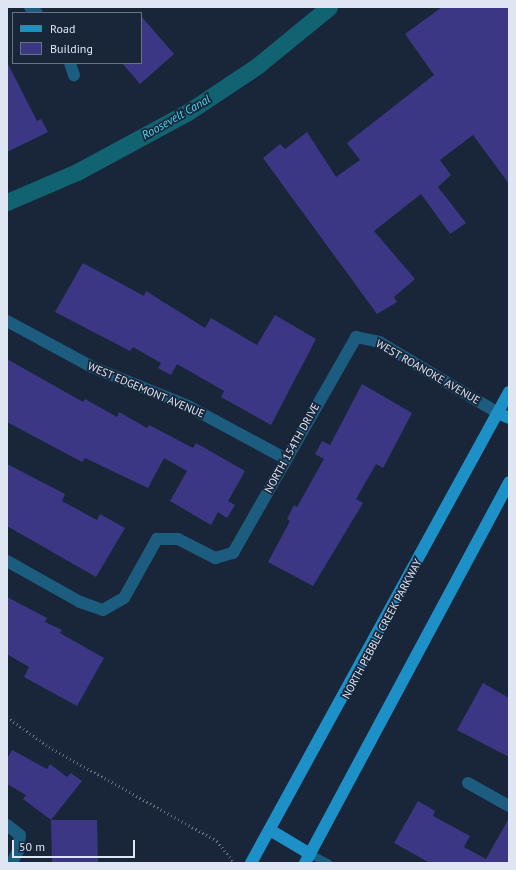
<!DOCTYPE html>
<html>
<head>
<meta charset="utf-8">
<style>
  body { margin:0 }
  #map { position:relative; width:516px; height:870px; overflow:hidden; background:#192538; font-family:"PT Sans",sans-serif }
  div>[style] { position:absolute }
  .canal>* { height:17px; margin:-8.5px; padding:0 8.5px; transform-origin:8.5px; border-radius:8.5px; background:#126371 }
  .building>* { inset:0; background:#3c3784 }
  .path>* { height:2.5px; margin-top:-1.25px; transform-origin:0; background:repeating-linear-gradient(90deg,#667181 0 1px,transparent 0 4px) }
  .service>* { height:8px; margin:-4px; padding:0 4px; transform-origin:4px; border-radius:4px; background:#1c5c7e }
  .minor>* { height:12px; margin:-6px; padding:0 6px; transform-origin:6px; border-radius:6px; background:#1c5c7e }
  .primary>* { height:12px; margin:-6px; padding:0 6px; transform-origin:6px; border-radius:6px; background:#1c90c7 }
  span { translate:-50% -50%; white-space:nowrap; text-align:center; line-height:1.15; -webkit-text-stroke:3.5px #192538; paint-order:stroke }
  .street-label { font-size:11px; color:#dee6f3 }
  .water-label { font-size:12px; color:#49d8f3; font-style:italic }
  .frame { position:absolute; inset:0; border:8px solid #dee6f3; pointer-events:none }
  .legend { position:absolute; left:12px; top:12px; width:130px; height:52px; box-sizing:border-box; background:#192538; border:1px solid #687283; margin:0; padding:5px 7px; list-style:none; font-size:12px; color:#dee6f3 }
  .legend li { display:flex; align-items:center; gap:8px; height:20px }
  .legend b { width:20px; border:1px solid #687283 }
  .scale { position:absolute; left:12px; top:840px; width:123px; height:18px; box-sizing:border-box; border:2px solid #dee6f3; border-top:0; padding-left:5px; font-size:12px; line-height:14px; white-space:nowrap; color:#dee6f3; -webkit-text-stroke:3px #192538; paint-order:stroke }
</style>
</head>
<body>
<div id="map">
  <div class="canal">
    <div style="left:7px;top:202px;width:76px;rotate:-23.2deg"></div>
    <div style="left:77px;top:172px;width:126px;rotate:-28.4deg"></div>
    <div style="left:188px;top:112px;width:83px;rotate:-33.7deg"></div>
    <div style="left:257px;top:66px;width:93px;rotate:-39.3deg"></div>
  </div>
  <div class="building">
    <div style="clip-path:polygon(442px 7px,509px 7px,509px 184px,473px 135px,440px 160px,451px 175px,438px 187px,466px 223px,450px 234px,421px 194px,374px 231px,415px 279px,394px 297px,397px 302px,377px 314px,263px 158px,280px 144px,285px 149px,307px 132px,336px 177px,360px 160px,347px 143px,434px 75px,405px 34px)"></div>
    <div style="clip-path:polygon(141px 16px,174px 54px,140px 84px,122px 63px,141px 63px)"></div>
    <div style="clip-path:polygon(7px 62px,37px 121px,41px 119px,48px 132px,7px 152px)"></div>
    <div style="clip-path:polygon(83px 263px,144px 296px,146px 291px,205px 328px,211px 318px,257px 345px,275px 315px,316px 339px,271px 425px,221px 397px,224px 391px,177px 364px,171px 375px,158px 368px,161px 363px,133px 347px,130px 351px,55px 312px)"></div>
    <div style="clip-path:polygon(7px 359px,83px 402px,85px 399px,117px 417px,119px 412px,147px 428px,149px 425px,193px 448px,196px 443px,245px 471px,228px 501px,235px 505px,227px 518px,218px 512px,211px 525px,170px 501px,187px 471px,164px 458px,148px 488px,85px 458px,82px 462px,7px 422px)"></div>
    <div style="clip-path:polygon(362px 384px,412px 413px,383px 468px,376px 464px,356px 499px,363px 503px,313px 586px,268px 562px,290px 521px,287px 519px,294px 505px,297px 507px,324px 459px,315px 454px,322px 441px,330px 445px)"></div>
    <div style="clip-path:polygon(7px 464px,65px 494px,62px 501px,97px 520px,100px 514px,125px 528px,96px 577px,7px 526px)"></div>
    <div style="clip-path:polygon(7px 597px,47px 618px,45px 622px,62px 630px,60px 633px,104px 658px,77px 706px,24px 677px,29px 667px,7px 654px)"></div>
    <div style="clip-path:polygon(483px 683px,509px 698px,509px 757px,457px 730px)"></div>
    <div style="clip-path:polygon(12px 750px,47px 769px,50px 764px,67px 777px,71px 773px,82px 781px,51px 820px,23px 799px,26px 795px,7px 784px,7px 759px)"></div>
    <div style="clip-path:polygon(418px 801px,435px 811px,433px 816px,470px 836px,464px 847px,486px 859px,509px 818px,509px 863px,430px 863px,394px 843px)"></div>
    <div style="clip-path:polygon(51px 820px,97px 820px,98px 863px,52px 863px)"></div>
  </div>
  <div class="path">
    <div style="left:7px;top:717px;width:52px;rotate:35.5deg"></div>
    <div style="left:49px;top:747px;width:193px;rotate:29.2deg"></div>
    <div style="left:217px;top:841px;width:28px;rotate:51deg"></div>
  </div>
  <div class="service">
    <div style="left:310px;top:854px;width:20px;rotate:27deg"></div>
  </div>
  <div class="minor">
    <div style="left:30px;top:7px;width:9px;rotate:41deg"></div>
    <div style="left:70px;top:63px;width:13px;rotate:72deg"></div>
    <div style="left:7px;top:321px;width:97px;rotate:28.4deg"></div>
    <div style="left:92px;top:367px;width:104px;rotate:22.1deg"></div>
    <div style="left:188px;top:406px;width:111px;rotate:28.4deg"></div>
    <div style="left:7px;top:561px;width:84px;rotate:29.3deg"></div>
    <div style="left:80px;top:602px;width:24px;rotate:19deg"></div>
    <div style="left:103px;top:610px;width:24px;rotate:-30deg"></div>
    <div style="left:124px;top:598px;width:68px;rotate:-60.8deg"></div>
    <div style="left:157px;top:539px;width:21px"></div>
    <div style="left:178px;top:539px;width:42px;rotate:27.2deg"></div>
    <div style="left:215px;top:558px;width:19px;rotate:-16deg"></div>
    <div style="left:233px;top:553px;width:249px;rotate:-60.3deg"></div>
    <div style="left:356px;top:337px;width:24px;rotate:12deg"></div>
    <div style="left:379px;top:342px;width:139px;rotate:30.8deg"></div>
    <div style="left:468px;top:783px;width:47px;rotate:29.3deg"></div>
    <div style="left:7px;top:825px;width:16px;rotate:38deg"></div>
    <div style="left:20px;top:835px;width:16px;rotate:97deg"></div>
    <div style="left:18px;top:851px;width:13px;rotate:117deg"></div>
  </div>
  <div class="primary">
    <div style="left:498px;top:413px;width:12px;rotate:24deg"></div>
    <div style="left:270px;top:830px;width:47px;rotate:31deg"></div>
    <div style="left:251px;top:863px;width:537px;rotate:-61.29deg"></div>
    <div style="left:305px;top:863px;width:432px;rotate:-61.8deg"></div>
  </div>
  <div class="street-label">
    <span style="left:428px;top:372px;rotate:30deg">WEST ROANOKE AVENUE</span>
    <span style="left:146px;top:390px;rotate:23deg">WEST EDGEMONT AVENUE</span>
    <span style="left:292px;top:448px;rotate:-61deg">NORTH 154TH DRIVE</span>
    <span style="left:382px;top:629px;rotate:-62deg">NORTH PEBBLE CREEK PARKWAY</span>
  </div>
  <div class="water-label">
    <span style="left:176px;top:117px;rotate:-30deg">Roosevelt Canal</span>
  </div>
  <div class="frame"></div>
  <ul class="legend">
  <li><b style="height:5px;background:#1c90c7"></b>Road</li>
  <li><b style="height:11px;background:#3c3784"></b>Building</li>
  </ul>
  <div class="scale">50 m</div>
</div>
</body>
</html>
